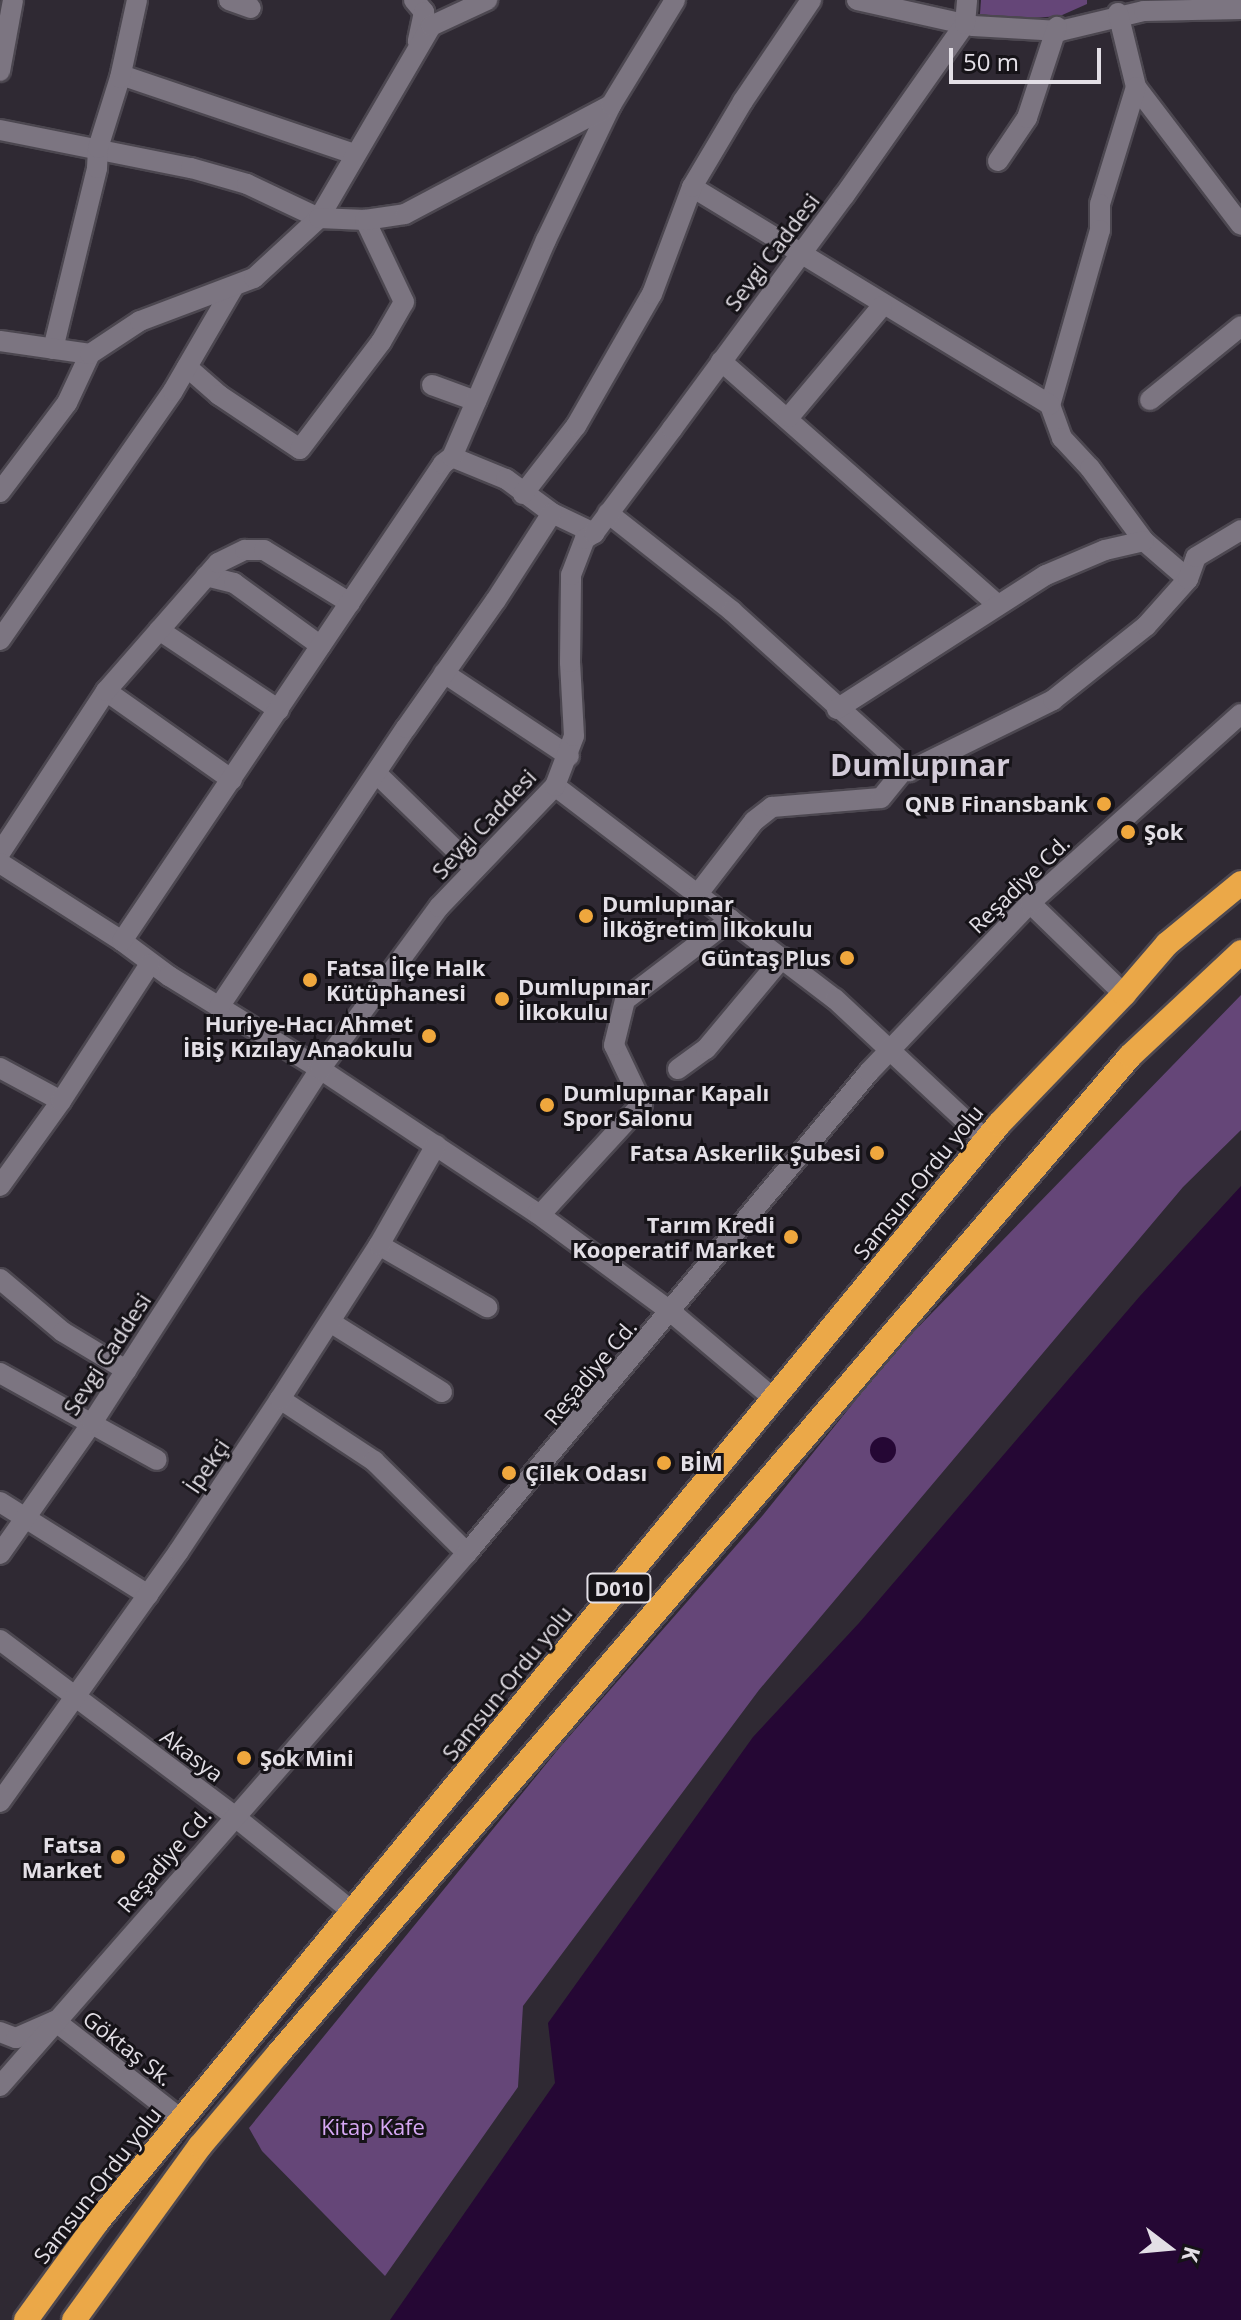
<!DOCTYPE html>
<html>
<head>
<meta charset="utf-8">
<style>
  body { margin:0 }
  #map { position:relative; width:1241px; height:2320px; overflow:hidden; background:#2f2933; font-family:"Open Sans",sans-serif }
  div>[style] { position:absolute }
  .green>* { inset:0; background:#654678 }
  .water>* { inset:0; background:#250734 }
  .round { border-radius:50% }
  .roads { filter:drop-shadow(2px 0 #4c4750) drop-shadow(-2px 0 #4c4750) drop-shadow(0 2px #4c4750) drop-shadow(0 -2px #4c4750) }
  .street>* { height:20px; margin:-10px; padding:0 10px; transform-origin:10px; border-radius:10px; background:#7c7581 }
  .secondary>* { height:20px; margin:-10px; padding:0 10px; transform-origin:10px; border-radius:10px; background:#7c7581 }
  .highway>* { height:24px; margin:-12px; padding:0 12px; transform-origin:12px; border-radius:12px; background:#eba848 }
  .dots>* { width:22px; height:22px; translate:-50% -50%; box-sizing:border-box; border:4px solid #161318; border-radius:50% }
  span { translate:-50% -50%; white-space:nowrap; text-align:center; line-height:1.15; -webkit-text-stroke:6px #161318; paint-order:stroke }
  .shield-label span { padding:2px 6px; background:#161318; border:2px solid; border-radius:6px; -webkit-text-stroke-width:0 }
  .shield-label { font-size:20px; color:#e3dfe6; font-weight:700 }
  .street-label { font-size:22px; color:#e3dfe6 }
  .poi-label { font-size:22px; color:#e3dfe6; font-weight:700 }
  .right { translate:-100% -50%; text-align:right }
  .left { translate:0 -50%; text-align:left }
  .park-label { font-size:22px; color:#d7a8f5 }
  .district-label { font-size:30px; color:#d2cbd8; font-weight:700 }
  .north { position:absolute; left:1129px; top:2208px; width:80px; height:80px; -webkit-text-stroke:6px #161318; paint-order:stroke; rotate:106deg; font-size:22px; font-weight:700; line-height:32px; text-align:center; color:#e3dfe6 }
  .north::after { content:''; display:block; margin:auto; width:28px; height:36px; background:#e3dfe6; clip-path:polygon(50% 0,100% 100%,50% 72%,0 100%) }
  .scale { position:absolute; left:949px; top:48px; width:152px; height:36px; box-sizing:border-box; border:4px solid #e3dfe6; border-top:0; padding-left:10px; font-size:24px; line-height:28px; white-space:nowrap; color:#e3dfe6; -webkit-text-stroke:6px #161318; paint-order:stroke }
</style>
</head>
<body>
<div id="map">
  <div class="green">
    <div style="clip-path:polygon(981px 0,1087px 0,1087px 4px,1060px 16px,1018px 19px,980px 14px)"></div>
    <div style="clip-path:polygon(1241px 995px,1241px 1130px,1183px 1187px,759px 1690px,523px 2006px,518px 2087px,385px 2276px,262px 2151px,249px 2128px,560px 1747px,763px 1515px,896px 1350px)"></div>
  </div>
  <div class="water">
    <div style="clip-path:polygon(1241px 1186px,1241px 2320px,390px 2320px,555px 2083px,548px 2023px,753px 1737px,859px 1623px,1140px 1296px)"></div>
    <div class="round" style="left:870px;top:1437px;width:26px;height:26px"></div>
  </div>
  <div class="roads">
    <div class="street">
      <div style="left:229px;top:0;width:23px;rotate:20deg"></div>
      <div style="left:414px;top:0;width:16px;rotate:50deg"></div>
      <div style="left:424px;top:12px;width:30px;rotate:102deg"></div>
      <div style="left:857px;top:0;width:119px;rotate:12.6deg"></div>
      <div style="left:973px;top:26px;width:87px;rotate:3.3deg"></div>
      <div style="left:1060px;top:31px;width:86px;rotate:-13.4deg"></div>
      <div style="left:1144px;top:11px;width:97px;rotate:-1.2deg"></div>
      <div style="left:1118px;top:13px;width:76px;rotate:76.3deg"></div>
      <div style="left:1136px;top:87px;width:173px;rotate:52.7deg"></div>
      <div style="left:0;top:71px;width:72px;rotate:-79.6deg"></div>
      <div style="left:121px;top:75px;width:247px;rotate:18.7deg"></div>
      <div style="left:1136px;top:87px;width:122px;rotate:107.1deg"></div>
      <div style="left:1100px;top:204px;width:26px;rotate:90deg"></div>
      <div style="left:1100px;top:230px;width:182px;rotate:105.9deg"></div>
      <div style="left:1050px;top:405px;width:35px;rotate:70deg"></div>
      <div style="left:1062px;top:438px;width:41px;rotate:47deg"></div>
      <div style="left:1090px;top:468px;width:91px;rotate:53.5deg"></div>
      <div style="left:1144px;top:541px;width:58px;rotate:40.8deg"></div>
      <div style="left:0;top:130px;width:195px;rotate:11.3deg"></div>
      <div style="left:191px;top:168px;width:58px;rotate:15.9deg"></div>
      <div style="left:247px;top:184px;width:80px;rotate:25.3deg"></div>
      <div style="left:319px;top:218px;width:222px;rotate:-59.7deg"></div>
      <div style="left:431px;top:26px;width:62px;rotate:-24.9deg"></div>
      <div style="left:998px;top:161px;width:52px;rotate:-56deg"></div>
      <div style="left:1027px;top:118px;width:96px;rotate:-71.8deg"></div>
      <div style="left:692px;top:187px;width:419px;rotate:31.3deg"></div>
      <div style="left:53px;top:349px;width:186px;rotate:-76.3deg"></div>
      <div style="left:97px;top:168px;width:20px;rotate:-87deg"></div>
      <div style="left:98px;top:148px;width:73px;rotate:-72.6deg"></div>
      <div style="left:120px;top:78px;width:80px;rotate:-77.7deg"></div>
      <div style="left:721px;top:361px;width:368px;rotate:41.4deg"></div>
      <div style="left:187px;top:367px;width:43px;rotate:41.2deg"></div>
      <div style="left:219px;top:395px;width:97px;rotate:33.7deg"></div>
      <div style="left:300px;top:449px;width:134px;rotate:-52.9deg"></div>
      <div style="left:381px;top:342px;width:46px;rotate:-60.1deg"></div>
      <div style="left:404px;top:302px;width:91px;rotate:-115.4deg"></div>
      <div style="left:432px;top:385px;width:47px;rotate:20deg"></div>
      <div style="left:1150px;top:400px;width:117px;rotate:-39.1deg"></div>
      <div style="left:789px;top:417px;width:145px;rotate:-50deg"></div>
      <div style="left:452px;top:457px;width:58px;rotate:22.2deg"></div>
      <div style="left:506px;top:479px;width:57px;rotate:36.5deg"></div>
      <div style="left:552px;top:513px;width:47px;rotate:25.5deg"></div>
      <div style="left:0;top:492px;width:111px;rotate:-53deg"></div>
      <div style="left:67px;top:403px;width:54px;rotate:-64.9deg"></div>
      <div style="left:523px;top:494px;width:86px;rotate:-52.1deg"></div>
      <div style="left:576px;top:426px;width:152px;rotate:-60.1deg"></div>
      <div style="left:652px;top:294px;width:114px;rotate:-69.5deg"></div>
      <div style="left:692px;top:187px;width:100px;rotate:-59.3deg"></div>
      <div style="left:743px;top:101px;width:122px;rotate:-56deg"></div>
      <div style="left:608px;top:513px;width:158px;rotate:38.3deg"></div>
      <div style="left:732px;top:611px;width:239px;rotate:42.1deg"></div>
      <div style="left:909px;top:771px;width:161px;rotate:-26.2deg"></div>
      <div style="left:1053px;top:700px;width:119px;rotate:-38.5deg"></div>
      <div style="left:1146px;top:626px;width:63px;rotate:-48.2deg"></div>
      <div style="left:1188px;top:579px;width:23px;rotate:-70deg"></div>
      <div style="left:1196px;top:557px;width:52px;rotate:-31deg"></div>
      <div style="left:206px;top:576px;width:29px;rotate:14deg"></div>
      <div style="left:234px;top:583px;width:107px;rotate:35.9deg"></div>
      <div style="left:159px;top:630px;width:144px;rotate:33.7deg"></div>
      <div style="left:0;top:640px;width:303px;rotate:-55.2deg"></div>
      <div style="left:173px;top:391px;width:119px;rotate:-59.8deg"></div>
      <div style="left:444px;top:673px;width:150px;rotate:33.6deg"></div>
      <div style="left:106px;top:691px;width:154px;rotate:35.2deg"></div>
      <div style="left:837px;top:709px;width:248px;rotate:-32.7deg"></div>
      <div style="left:1046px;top:575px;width:64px;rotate:-23deg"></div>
      <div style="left:1105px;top:550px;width:40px;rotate:-13deg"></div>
      <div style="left:378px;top:775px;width:135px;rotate:44.1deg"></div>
      <div style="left:555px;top:786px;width:352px;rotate:37.3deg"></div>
      <div style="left:835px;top:999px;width:207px;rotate:43deg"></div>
      <div style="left:0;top:853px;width:194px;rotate:-56.8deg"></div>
      <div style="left:106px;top:691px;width:170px;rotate:-48.8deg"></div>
      <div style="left:218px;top:563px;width:30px;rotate:-26deg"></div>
      <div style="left:245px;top:550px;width:19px"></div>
      <div style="left:264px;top:550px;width:101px;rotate:31.6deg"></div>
      <div style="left:0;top:863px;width:145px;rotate:32.6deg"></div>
      <div style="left:122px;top:941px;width:59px;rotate:36.7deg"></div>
      <div style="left:169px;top:976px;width:177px;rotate:31.6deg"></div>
      <div style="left:320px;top:1069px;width:260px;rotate:33.6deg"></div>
      <div style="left:537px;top:1213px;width:165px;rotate:36.4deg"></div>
      <div style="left:670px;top:1311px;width:136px;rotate:40.2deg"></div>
      <div style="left:697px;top:895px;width:93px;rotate:-52.4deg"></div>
      <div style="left:754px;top:821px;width:23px;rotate:-38deg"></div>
      <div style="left:772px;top:807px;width:109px;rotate:-4.7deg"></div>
      <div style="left:881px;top:798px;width:38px;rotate:-51deg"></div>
      <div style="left:1030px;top:903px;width:131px;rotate:44.1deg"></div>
      <div style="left:122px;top:941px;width:575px;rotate:-56.06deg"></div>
      <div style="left:443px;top:464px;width:11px;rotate:-38deg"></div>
      <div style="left:452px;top:457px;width:236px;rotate:-66.6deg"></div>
      <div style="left:546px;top:240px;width:150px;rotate:-64.3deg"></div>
      <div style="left:219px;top:1007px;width:336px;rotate:-56.2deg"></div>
      <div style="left:406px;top:728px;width:156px;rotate:-54.9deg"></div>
      <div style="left:496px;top:600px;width:103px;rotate:-57.2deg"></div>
      <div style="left:0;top:1068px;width:69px;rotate:28.4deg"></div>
      <div style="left:678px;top:1069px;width:34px;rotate:-36deg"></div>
      <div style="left:706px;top:1049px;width:119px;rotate:-50.1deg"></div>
      <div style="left:0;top:1186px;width:105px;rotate:-54.3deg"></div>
      <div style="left:61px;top:1101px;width:163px;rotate:-57deg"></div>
      <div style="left:540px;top:1215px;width:151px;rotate:-47.4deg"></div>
      <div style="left:642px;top:1104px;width:65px;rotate:-115.4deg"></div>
      <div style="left:614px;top:1045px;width:46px;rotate:-76.3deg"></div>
      <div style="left:625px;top:1000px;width:133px;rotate:-37.4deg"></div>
      <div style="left:379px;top:1245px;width:125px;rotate:29.9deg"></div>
      <div style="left:0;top:1279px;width:82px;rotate:40.1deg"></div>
      <div style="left:63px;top:1332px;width:74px;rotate:31.1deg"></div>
      <div style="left:330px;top:1322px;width:132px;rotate:32deg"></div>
      <div style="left:0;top:1373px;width:179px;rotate:29deg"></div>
      <div style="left:280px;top:1399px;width:113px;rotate:33.4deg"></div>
      <div style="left:374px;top:1461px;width:131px;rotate:44.7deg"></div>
      <div style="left:0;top:1502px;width:175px;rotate:32.1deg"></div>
      <div style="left:0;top:1554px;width:160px;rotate:-54.9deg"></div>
      <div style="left:92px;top:1423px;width:421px;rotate:-57.2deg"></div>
      <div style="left:320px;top:1069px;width:201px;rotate:-53.7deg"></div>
      <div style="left:439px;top:907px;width:168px;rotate:-46.2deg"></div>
      <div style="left:555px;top:786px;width:53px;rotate:-69.2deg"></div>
      <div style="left:574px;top:736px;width:74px;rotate:-93.1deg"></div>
      <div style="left:570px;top:662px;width:87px;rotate:-89.3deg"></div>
      <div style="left:571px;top:575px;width:39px;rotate:-69deg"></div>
      <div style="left:585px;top:539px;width:11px;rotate:-34deg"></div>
      <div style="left:594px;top:533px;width:130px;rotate:-53.1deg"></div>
      <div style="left:672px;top:429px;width:290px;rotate:-53.6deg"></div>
      <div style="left:844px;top:196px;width:210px;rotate:-54.9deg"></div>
      <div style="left:965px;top:24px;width:24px;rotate:-85deg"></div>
      <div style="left:0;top:1640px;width:293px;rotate:36.9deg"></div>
      <div style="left:234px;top:1816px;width:153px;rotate:38.9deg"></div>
      <div style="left:0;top:1802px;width:308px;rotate:-54.5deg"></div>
      <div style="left:179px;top:1551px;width:182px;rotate:-56.4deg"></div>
      <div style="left:280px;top:1399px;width:183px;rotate:-57.3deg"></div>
      <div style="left:379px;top:1245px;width:115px;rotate:-60.3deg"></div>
      <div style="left:0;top:2032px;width:17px;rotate:21deg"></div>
      <div style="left:16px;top:2038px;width:43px;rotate:-23.6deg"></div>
      <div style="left:55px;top:2021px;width:160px;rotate:37.9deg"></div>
      <div style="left:0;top:2086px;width:709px;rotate:-48.78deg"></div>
      <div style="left:467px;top:1553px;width:627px;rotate:-50.11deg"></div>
      <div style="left:869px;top:1072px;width:233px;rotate:-46.4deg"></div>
      <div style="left:1030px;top:903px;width:283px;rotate:-41.9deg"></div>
    </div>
    <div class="secondary">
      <div style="left:0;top:341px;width:91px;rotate:8.2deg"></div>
      <div style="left:90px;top:354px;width:60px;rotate:-33.4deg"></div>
      <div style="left:140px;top:321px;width:122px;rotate:-20.7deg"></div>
      <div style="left:254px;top:278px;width:88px;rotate:-42.7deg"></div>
      <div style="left:319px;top:218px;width:46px;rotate:2.5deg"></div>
      <div style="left:365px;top:220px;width:40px;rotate:-8.5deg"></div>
      <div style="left:405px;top:214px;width:233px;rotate:-27.9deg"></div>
      <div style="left:611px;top:105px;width:123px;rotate:-58.6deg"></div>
    </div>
    <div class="highway">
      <div style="left:26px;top:2320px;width:122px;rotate:-54deg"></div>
      <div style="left:98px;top:2221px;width:1420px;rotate:-50.6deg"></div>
      <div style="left:999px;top:1124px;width:180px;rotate:-46.1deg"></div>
      <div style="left:1124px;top:994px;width:66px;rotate:-49.3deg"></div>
      <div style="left:1167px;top:944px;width:96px;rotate:-39.5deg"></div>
      <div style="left:74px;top:2320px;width:215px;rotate:-54.1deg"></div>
      <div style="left:200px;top:2146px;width:121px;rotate:-49.7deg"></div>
      <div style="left:278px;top:2054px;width:1312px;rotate:-49.51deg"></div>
      <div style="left:1130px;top:1056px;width:152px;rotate:-43.1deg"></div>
    </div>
  </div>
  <div class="dots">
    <div style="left:1104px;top:804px;background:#efa73d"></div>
    <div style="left:1128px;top:832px;background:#efa73d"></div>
    <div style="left:586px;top:916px;background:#efa73d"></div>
    <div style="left:847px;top:958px;background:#efa73d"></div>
    <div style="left:310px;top:980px;background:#efa73d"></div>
    <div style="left:502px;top:999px;background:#efa73d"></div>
    <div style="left:429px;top:1036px;background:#efa73d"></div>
    <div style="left:547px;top:1105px;background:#efa73d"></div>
    <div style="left:877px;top:1153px;background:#efa73d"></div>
    <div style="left:791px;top:1237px;background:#efa73d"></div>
    <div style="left:664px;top:1463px;background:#efa73d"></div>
    <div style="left:509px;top:1473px;background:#efa73d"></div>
    <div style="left:244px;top:1758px;background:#efa73d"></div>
    <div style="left:118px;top:1857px;background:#efa73d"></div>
  </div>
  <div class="shield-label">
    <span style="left:619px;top:1588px">D010</span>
  </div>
  <div class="street-label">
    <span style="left:772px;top:252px;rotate:-53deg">Sevgi Caddesi</span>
    <span style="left:484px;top:824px;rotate:-47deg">Sevgi Caddesi</span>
    <span style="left:1019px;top:884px;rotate:-44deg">Reşadiye Cd.</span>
    <span style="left:918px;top:1182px;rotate:-51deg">Samsun-Ordu yolu</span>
    <span style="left:107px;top:1354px;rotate:-57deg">Sevgi Caddesi</span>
    <span style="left:590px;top:1372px;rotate:-50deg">Reşadiye Cd.</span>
    <span style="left:207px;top:1466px;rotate:-56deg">İpekçi</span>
    <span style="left:507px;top:1683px;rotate:-51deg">Samsun-Ordu yolu</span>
    <span style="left:192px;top:1755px;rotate:37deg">Akasya</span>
    <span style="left:164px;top:1860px;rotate:-49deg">Reşadiye Cd.</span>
    <span style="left:128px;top:2048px;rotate:38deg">Göktaş Sk.</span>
    <span style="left:97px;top:2185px;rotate:-52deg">Samsun-Ordu yolu</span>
  </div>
  <div class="poi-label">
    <span class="right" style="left:1088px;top:804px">QNB Finansbank</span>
    <span class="left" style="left:1144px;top:832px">Şok</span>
    <span class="left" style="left:602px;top:916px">Dumlupınar<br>İlköğretim İlkokulu</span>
    <span class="right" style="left:831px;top:958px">Güntaş Plus</span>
    <span class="left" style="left:326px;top:980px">Fatsa İlçe Halk<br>Kütüphanesi</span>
    <span class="left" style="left:518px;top:999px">Dumlupınar<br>İlkokulu</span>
    <span class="right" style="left:413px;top:1036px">Huriye-Hacı Ahmet<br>İBİŞ Kızılay Anaokulu</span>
    <span class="left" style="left:563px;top:1105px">Dumlupınar Kapalı<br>Spor Salonu</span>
    <span class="right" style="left:861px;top:1153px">Fatsa Askerlik Şubesi</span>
    <span class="right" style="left:775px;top:1237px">Tarım Kredi<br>Kooperatif Market</span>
    <span class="left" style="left:680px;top:1463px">BİM</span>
    <span class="left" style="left:525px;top:1473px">Çilek Odası</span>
    <span class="left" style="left:260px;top:1758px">Şok Mini</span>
    <span class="right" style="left:102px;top:1857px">Fatsa<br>Market</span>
  </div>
  <div class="park-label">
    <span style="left:373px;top:2127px">Kitap Kafe</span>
  </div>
  <div class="district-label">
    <span style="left:920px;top:765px">Dumlupınar</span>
  </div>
  <div class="north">K</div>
  <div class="scale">50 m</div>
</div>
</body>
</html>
